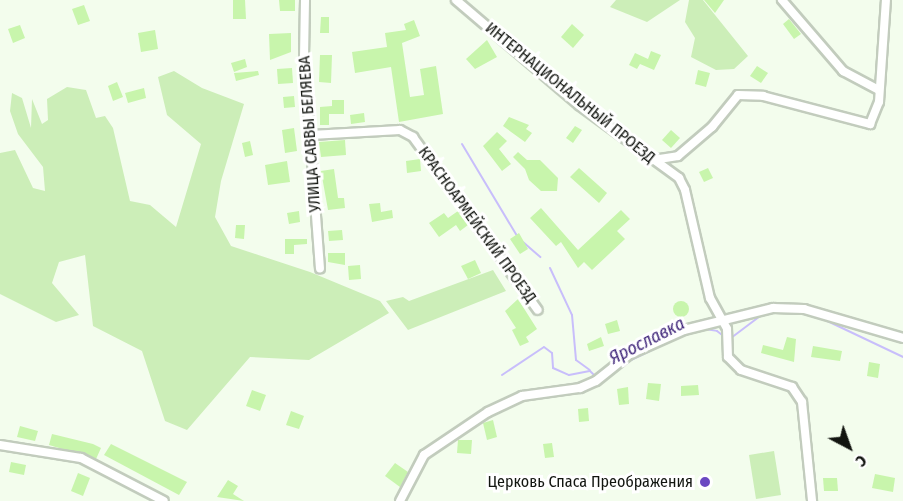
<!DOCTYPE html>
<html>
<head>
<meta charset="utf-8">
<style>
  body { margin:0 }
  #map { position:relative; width:903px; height:501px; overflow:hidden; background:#f3fded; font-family:"Fira Sans Condensed",sans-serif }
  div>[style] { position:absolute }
  .green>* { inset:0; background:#cceeb8 }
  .stream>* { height:2px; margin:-1px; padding:0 1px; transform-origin:1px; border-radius:1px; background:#c8befb }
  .building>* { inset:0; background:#c8f5ac }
  .round { border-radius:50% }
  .roads { filter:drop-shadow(2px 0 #c2ccbd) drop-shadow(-2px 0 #c2ccbd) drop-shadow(0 2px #c2ccbd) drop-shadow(0 -2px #c2ccbd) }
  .street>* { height:8px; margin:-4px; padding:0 4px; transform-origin:4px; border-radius:4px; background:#fff }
  .dots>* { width:16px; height:16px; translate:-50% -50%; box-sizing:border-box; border:3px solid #fff; border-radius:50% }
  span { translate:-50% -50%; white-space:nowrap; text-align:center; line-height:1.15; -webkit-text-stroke:6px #fff; paint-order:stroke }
  .street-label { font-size:16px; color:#121510 }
  .poi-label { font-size:16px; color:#121510 }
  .right { translate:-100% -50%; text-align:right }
  .water-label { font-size:18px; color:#3e2479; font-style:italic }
  .north { position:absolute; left:819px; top:417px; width:60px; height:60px; -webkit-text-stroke:4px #fff; paint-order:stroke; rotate:139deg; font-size:16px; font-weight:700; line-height:24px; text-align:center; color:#121510 }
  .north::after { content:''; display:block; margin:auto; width:21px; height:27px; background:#121510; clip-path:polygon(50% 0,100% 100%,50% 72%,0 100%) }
</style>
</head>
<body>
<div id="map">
  <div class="green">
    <div style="clip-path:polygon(616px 0,680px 0,647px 22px,610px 7px)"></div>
    <div style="clip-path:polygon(689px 0,703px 0,748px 56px,734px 69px,716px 70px,691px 57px,695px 38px,685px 22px)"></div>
    <div style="clip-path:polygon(174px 71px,202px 88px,244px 104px,221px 181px,215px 217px,231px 246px,310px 272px,380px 301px,389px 313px,309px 360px,250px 357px,187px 430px,165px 421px,142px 351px,93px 326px,85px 255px,59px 262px,52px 283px,79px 315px,56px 322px,0 294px,0 153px,15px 150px,33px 188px,45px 191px,43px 167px,18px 134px,10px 111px,12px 93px,22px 98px,31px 128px,32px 99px,42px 124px,48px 120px,47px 99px,67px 87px,86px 90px,96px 118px,105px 116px,113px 128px,130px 201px,150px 205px,176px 227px,201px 144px,167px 115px,158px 77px)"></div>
    <div style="clip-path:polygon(493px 270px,506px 291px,408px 330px,386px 301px,403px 297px,409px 301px)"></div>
    <div style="clip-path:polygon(774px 451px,781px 495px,756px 499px,749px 455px)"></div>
  </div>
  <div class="stream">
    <div style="left:462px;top:144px;width:107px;rotate:59.1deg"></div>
    <div style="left:523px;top:242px;width:23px;rotate:41deg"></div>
    <div style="left:550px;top:268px;width:52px;rotate:64.9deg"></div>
    <div style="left:572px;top:315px;width:45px;rotate:84.9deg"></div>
    <div style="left:576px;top:360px;width:17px;rotate:36deg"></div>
    <div style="left:821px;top:318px;width:91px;rotate:25.4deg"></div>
    <div style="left:705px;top:329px;width:12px;rotate:9deg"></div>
    <div style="left:717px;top:331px;width:11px;rotate:38deg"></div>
    <div style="left:731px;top:338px;width:39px;rotate:-37deg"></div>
    <div style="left:502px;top:375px;width:50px;rotate:-33.7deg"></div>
    <div style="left:544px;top:347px;width:10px;rotate:37deg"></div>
    <div style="left:552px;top:353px;width:15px;rotate:86deg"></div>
    <div style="left:553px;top:368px;width:17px;rotate:24deg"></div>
    <div style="left:569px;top:375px;width:21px;rotate:-11deg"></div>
    <div style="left:590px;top:371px;width:8px;rotate:45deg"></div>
    <div style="left:600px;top:381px;width:35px;rotate:-35deg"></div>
    <div style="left:629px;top:361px;width:53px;rotate:-25.6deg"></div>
  </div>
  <div class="building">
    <div style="clip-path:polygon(233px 0,245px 0,246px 19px,233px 19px)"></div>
    <div style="clip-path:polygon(279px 0,295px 0,295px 11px,280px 11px)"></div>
    <div style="clip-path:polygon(704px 0,724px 0,715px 13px)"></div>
    <div style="clip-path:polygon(84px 5px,90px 21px,78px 25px,72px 9px)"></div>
    <div style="clip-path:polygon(321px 17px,329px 17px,329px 33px,320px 33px)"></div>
    <div style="clip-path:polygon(789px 19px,801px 34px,794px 39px,783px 24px)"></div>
    <div style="clip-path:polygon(414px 20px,420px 36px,402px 43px,410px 97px,424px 95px,420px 69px,436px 66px,443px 114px,399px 122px,391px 67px,355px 73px,352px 52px,387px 47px,385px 33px,406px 30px,404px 24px)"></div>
    <div style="clip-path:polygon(572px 24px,584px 35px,573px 48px,561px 37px)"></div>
    <div style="clip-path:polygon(20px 25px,25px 38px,13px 43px,8px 29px)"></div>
    <div style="clip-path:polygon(155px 30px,158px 49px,141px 52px,138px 33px)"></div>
    <div style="clip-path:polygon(291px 33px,291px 52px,270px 60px,269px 34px)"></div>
    <div style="clip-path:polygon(487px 40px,497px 57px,475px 69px,466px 59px)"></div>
    <div style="clip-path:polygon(651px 51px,661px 55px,654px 70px,640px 64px,637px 69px,629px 65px,635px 53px,648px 59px)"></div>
    <div style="clip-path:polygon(320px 55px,332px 55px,331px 83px,319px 82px)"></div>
    <div style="clip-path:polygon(245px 59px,247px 67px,234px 72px,231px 63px)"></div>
    <div style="clip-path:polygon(757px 66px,768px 73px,761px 83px,750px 76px)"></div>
    <div style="clip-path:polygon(292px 68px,293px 83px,278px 84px,277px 69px)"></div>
    <div style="clip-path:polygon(698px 70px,710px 73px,706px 87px,695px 84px)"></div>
    <div style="clip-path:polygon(258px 71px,259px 75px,236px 81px,234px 73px)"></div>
    <div style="clip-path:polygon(117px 82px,123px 97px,113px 101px,108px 86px)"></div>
    <div style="clip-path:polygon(144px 88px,146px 98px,128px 103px,125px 93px)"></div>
    <div style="clip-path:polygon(294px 96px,295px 107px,284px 108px,283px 97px)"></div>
    <div style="clip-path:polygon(332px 100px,344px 100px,344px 114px,329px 114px,329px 125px,320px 125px,320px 107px,332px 106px)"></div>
    <div style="clip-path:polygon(364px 113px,365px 122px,351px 124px,350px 115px)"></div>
    <div style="clip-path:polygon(509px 117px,529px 125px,526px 129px,532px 133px,525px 142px,503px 126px)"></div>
    <div style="clip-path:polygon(575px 126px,582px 130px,573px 143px,566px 138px)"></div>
    <div style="clip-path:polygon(294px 128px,297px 151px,285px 153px,282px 130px)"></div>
    <div style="clip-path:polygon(671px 130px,680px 138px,671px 148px,662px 140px)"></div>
    <div style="clip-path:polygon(497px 132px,507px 141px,499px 149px,511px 164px,502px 171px,483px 146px)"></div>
    <div style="clip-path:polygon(345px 140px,346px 155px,321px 157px,319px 142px)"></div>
    <div style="clip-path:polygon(250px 141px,253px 155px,245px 157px,242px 143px)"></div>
    <div style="clip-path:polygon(518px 152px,527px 160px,540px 160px,558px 178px,557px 191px,541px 191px,529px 180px,525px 169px,513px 157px)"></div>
    <div style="clip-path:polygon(420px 159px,421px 171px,407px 173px,406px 161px)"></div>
    <div style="clip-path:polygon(287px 161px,290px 182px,268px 185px,265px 165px)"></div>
    <div style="clip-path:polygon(579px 168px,607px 193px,599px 203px,570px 177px)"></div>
    <div style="clip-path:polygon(708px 168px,713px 178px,704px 182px,699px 172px)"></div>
    <div style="clip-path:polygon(334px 169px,338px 198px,344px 198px,345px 208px,328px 210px,321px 171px)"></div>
    <div style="clip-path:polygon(380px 203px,381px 212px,392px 210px,393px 218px,372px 222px,369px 204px)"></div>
    <div style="clip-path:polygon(541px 208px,578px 250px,621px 210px,630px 219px,617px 231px,625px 239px,592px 270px,584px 262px,578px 268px,561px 242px,556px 246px,530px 218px)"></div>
    <div style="clip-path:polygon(299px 211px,300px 222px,289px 224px,287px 213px)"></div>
    <div style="clip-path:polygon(458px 211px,468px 225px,460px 231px,456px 225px,439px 237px,429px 223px,444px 213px,448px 218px)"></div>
    <div style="clip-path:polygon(236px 225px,245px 225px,244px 239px,235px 238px)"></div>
    <div style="clip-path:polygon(342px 230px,343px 240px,329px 241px,328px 231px)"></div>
    <div style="clip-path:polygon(519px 233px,528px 249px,520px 254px,510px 239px)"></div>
    <div style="clip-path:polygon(285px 239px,307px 239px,307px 244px,294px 245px,294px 254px,285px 254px)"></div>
    <div style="clip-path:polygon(328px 253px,345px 253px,345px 265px,328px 262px)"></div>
    <div style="clip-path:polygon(475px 260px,481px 273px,468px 279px,461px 266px)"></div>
    <div style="clip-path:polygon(360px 265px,361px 279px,349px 280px,348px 266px)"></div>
    <div style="clip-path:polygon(518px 299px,537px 329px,526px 337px,529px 342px,520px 346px,512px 330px,516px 328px,505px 311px)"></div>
    <div class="round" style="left:673px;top:301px;width:16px;height:16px"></div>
    <div style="clip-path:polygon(617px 320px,620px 331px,608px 334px,605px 324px)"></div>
    <div style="clip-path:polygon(601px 337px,604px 346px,589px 351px,587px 344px)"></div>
    <div style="clip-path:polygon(787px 337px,796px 339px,794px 362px,761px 353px,763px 345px,783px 350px)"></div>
    <div style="clip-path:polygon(813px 346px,842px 351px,840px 361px,811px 357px)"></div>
    <div style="clip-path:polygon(869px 362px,880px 364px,878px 378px,867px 376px)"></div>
    <div style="clip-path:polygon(648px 383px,661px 384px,659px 401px,646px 399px)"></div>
    <div style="clip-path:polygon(698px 385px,699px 395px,681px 396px,681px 386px)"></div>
    <div style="clip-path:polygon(628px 387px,629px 404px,619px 405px,617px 389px)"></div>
    <div style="clip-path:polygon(252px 390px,266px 395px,260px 411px,246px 406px)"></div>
    <div style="clip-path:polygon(588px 408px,589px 421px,579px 422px,578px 409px)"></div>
    <div style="clip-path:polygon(291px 411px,304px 416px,299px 429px,286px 425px)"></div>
    <div style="clip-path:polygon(493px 420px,497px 437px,487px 440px,483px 423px)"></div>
    <div style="clip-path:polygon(20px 426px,38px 431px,35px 441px,17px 437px)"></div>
    <div style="clip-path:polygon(52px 434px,93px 444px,101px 448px,96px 459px,49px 445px)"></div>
    <div style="clip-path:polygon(458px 440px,472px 440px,471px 454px,457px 453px)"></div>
    <div style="clip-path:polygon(552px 443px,554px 457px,545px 458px,543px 444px)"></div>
    <div style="clip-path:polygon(111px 444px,187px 482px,179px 495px,104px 455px)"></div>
    <div style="clip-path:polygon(11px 462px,26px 465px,24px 475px,9px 472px)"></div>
    <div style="clip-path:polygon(395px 463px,408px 472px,400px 487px,385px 476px)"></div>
    <div style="clip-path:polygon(78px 473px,90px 478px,83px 496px,71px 491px)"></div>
    <div style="clip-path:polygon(875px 474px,895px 478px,893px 492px,872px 488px)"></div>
    <div style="clip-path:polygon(823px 478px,837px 478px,838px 491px,824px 491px)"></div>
    <div style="clip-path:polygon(228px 480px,238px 486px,233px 494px,244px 501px,217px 497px)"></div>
  </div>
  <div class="roads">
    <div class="street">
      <div style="left:305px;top:0;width:56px;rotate:91deg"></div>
      <div style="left:304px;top:56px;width:213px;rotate:85.7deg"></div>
      <div style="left:456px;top:0;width:162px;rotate:40.5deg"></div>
      <div style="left:579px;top:105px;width:124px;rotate:36.1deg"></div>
      <div style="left:679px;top:178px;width:13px;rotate:63deg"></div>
      <div style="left:685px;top:190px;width:111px;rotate:77deg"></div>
      <div style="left:710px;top:298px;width:35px;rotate:61deg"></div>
      <div style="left:727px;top:329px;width:28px;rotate:88deg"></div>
      <div style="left:728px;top:357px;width:18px;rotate:45deg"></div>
      <div style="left:741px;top:370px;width:54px;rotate:18.4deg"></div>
      <div style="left:792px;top:387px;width:18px;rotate:56deg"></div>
      <div style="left:802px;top:402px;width:100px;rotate:84.2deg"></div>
      <div style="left:782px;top:0;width:94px;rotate:49.3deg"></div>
      <div style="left:843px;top:71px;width:40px;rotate:28deg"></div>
      <div style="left:311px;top:135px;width:89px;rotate:-3.2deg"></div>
      <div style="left:400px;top:130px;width:15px;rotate:28deg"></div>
      <div style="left:413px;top:137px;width:213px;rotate:54.2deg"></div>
      <div style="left:653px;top:160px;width:25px;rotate:-9deg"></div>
      <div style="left:678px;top:156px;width:45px;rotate:-40.5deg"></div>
      <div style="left:712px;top:127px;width:41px;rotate:-50.9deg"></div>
      <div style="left:738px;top:95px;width:25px;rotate:2deg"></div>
      <div style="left:763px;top:96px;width:111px;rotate:14.7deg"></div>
      <div style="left:870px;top:124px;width:24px;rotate:-68deg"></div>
      <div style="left:879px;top:102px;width:102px;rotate:-86.1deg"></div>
      <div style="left:0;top:445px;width:82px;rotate:9.1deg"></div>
      <div style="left:81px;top:458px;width:93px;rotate:27.4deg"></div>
      <div style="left:400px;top:501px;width:52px;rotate:-62.4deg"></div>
      <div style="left:424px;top:455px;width:77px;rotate:-33.9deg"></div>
      <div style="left:488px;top:412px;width:38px;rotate:-25deg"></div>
      <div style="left:522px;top:396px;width:59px;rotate:-7.9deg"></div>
      <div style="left:580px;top:388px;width:17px;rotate:-24deg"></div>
      <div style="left:596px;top:381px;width:43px;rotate:-38.5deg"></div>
      <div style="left:630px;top:354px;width:59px;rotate:-24deg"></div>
      <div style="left:684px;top:330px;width:92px;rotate:-13.9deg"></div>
      <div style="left:773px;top:308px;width:31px;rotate:2deg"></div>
      <div style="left:804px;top:309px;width:103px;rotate:16.3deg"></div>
    </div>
  </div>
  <div class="dots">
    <div style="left:705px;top:482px;background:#6a48c1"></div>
  </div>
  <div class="street-label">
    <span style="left:570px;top:93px;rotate:39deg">ИНТЕРНАЦИОНАЛЬНЫЙ ПРОЕЗД</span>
    <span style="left:310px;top:134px;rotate:-94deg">УЛИЦА САВВЫ БЕЛЯЕВА</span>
    <span style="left:477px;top:225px;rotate:54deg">КРАСНОАРМЕЙСКИЙ ПРОЕЗД</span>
  </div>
  <div class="poi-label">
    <span class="right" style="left:693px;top:482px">Церковь Спаса Преображения</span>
  </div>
  <div class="water-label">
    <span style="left:647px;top:341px;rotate:-27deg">Ярославка</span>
  </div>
  <div class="north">С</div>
</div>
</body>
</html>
